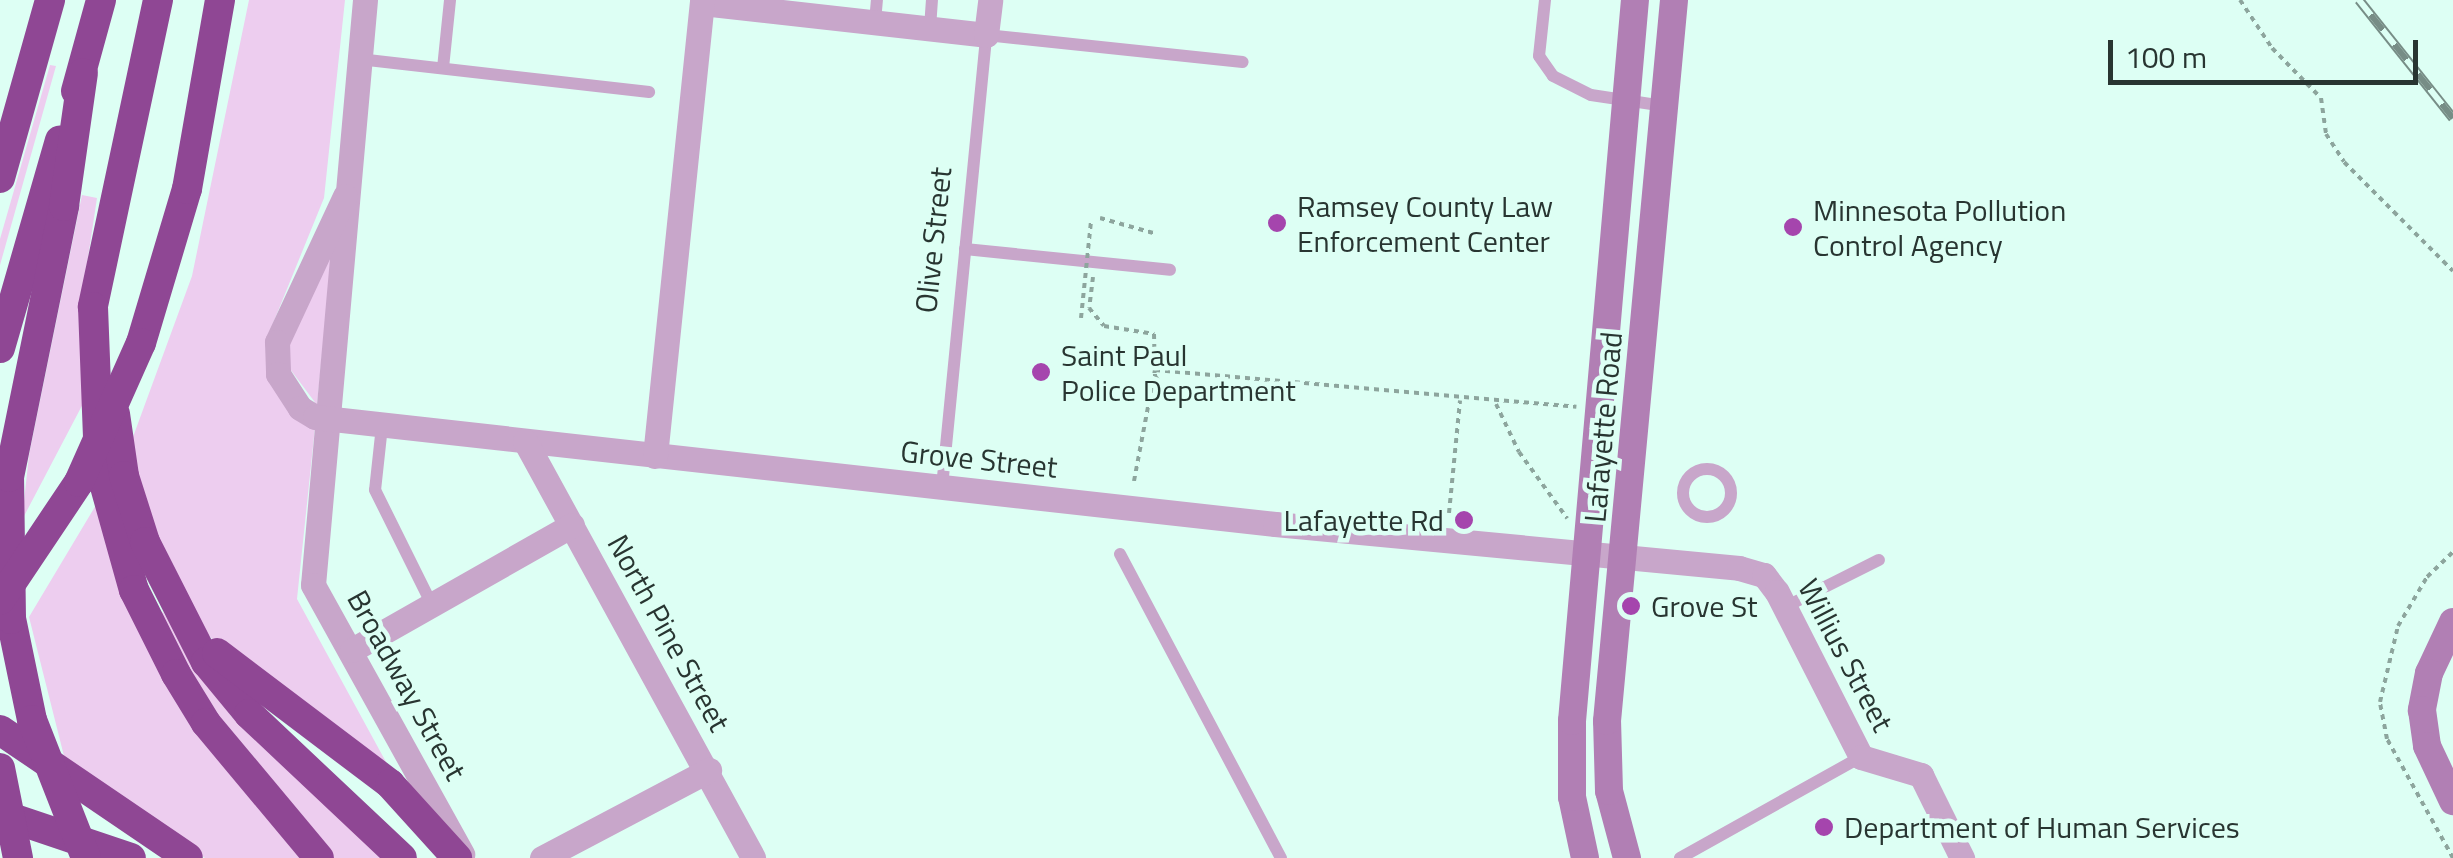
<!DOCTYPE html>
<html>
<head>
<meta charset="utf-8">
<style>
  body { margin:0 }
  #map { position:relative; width:2453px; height:858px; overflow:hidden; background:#ddfff4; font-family:"Titillium Web",sans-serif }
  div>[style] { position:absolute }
  .green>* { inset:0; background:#edcdef }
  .path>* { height:4px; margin-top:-2px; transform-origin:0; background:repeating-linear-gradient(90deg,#8da59d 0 5px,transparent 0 10px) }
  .service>* { height:12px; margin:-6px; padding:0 6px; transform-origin:6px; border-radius:6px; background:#c8a6ca }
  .service>.ring { margin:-6px; padding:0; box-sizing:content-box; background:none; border:12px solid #c8a6ca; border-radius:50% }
  .minor>* { height:25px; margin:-12.5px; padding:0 12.5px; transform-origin:12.5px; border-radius:12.5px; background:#c8a6ca }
  .secondary>* { height:28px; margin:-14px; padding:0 14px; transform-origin:14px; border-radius:14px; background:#b17fb4 }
  .motorway>* { height:30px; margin:-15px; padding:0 15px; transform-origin:15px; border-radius:15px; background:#8f4794 }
  .rail>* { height:10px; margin-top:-5px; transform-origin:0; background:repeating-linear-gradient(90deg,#ddfff4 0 19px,#778d86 0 38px); box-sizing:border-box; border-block:2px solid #778d86 }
  .path-bridge>* { height:4px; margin-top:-2px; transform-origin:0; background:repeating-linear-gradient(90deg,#8da59d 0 5px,transparent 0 10px) }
  .motorway-bridge>* { height:30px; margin:-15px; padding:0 15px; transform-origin:15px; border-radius:15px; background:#8f4794 }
  .dots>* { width:28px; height:28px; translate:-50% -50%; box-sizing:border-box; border:5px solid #ddfff4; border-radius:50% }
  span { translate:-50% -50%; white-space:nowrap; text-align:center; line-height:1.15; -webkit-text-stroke:9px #ddfff4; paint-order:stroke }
  .poi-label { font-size:30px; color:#283531 }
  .left { translate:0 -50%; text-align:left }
  .right { translate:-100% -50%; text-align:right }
  .street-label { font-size:30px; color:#283531 }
  .scale { position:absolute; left:2108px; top:40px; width:310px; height:45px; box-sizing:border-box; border:5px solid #283531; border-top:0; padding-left:12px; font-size:30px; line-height:35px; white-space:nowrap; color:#283531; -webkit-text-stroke:8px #ddfff4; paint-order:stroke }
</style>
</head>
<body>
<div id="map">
  <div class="green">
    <div style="clip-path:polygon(249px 0,345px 0,324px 198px,265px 343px,315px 427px,297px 599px,386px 762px,379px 765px,219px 647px,199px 624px,180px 597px,126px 456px,192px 276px)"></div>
    <div style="clip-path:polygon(50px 65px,56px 66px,0 265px,0 239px)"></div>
    <div style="clip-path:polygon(82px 195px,97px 198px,84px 284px,86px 398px,22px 520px,29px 455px)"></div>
    <div style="clip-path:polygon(333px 244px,317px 405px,290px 369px,287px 341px)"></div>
    <div style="clip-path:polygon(99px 500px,132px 607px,307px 858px,205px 858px,66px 764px,29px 617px)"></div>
    <div style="clip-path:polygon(163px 612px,231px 716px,382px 858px,332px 858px,231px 739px,156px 616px)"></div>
  </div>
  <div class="path">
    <div style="left:2240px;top:0;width:58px;rotate:56.3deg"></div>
    <div style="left:2272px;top:48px;width:70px;rotate:45.6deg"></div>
    <div style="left:2321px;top:98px;width:36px;rotate:82deg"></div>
    <div style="left:2326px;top:134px;width:33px;rotate:57deg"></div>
    <div style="left:2344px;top:162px;width:154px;rotate:45deg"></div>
    <div style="left:1100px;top:218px;width:59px;rotate:15.7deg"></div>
    <div style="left:1093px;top:277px;width:31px;rotate:97deg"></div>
    <div style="left:1089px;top:308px;width:23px;rotate:50deg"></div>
    <div style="left:1104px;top:326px;width:51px;rotate:9.1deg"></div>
    <div style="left:1154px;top:334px;width:42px;rotate:88.6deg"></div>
    <div style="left:1155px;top:376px;width:17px;rotate:54deg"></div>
    <div style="left:1496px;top:404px;width:53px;rotate:64.4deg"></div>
    <div style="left:1519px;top:452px;width:82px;rotate:54deg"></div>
    <div style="left:1134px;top:481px;width:113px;rotate:-79.3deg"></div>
    <div style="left:1155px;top:370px;width:423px;rotate:5deg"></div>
    <div style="left:1449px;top:513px;width:113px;rotate:-84.4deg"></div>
    <div style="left:2453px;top:858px;width:136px;rotate:-119deg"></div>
    <div style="left:2387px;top:739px;width:38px;rotate:-101deg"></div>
    <div style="left:2380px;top:702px;width:78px;rotate:-76.7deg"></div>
    <div style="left:2398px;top:626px;width:57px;rotate:-59.4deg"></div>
    <div style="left:2427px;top:577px;width:36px;rotate:-44deg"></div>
  </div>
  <div class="service">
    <div style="left:1545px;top:0;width:56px;rotate:96.1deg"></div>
    <div style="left:1539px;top:56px;width:24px;rotate:55deg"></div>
    <div style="left:1553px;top:76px;width:42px;rotate:26.6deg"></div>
    <div style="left:1591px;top:95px;width:75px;rotate:8.5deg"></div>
    <div style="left:875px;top:22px;width:22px;rotate:-85deg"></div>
    <div style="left:930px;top:28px;width:28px;rotate:-86deg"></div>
    <div style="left:359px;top:59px;width:292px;rotate:6.5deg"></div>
    <div style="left:443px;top:68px;width:68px;rotate:-84.1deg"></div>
    <div style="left:965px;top:249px;width:206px;rotate:5.8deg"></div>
    <div style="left:382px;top:426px;width:64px;rotate:96.2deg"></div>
    <div style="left:375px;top:490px;width:128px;rotate:63.6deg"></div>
    <div class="ring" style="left:1683px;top:469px;width:36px;height:36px"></div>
    <div style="left:942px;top:487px;width:454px;rotate:-84.4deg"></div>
    <div style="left:986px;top:35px;width:258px;rotate:6deg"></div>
    <div style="left:1120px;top:554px;width:344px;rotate:62.1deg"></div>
    <div style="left:1785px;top:607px;width:105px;rotate:-26.6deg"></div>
    <div style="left:1680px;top:858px;width:207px;rotate:-29.2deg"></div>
  </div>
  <div class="minor">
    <div style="left:365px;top:0;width:587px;rotate:95.08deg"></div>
    <div style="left:313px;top:585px;width:308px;rotate:61deg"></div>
    <div style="left:702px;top:3px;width:286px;rotate:6.4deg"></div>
    <div style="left:986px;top:35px;width:35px;rotate:-83deg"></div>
    <div style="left:345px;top:196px;width:161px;rotate:115deg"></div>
    <div style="left:277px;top:342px;width:32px;rotate:88deg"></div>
    <div style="left:278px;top:374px;width:40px;rotate:57.1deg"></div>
    <div style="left:300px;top:408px;width:17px;rotate:31deg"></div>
    <div style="left:315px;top:417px;width:966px;rotate:6.36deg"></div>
    <div style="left:1275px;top:524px;width:466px;rotate:5.4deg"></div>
    <div style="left:1739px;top:568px;width:26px;rotate:16deg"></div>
    <div style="left:1764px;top:575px;width:21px;rotate:53deg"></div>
    <div style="left:1777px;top:592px;width:185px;rotate:63deg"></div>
    <div style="left:1861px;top:757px;width:63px;rotate:16.7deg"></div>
    <div style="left:1921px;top:775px;width:93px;rotate:63.7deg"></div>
    <div style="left:525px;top:441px;width:475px;rotate:61.3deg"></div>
    <div style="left:655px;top:456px;width:458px;rotate:-84.1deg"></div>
    <div style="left:352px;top:650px;width:253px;rotate:-29.6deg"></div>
    <div style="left:542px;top:858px;width:189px;rotate:-27.8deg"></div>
  </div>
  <div class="secondary">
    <div style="left:2453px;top:622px;width:56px;rotate:115.2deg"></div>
    <div style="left:2429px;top:673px;width:38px;rotate:101deg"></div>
    <div style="left:2422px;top:710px;width:36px;rotate:82deg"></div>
    <div style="left:2427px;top:746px;width:61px;rotate:64.7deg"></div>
    <div style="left:1585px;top:858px;width:62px;rotate:-102deg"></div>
    <div style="left:1572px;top:797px;width:76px;rotate:-90deg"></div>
    <div style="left:1572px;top:721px;width:724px;rotate:-85.01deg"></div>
    <div style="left:1627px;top:858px;width:69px;rotate:-105deg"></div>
    <div style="left:1609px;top:791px;width:70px;rotate:-91.6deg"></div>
    <div style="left:1607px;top:721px;width:724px;rotate:-84.69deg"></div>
  </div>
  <div class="motorway">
    <div style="left:158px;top:0;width:314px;rotate:102deg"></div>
    <div style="left:93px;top:307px;width:158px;rotate:87.8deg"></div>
    <div style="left:99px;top:465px;width:130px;rotate:74.4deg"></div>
    <div style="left:134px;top:590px;width:94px;rotate:63.4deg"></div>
    <div style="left:176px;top:674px;width:57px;rotate:58.5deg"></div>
    <div style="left:206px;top:723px;width:176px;rotate:50.1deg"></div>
    <div style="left:76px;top:91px;width:94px;rotate:-74.6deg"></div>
    <div style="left:0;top:178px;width:185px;rotate:-74.3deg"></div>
    <div style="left:141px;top:343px;width:161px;rotate:-73.4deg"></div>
    <div style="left:187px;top:189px;width:192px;rotate:-80.1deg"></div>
    <div style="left:0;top:348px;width:216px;rotate:-73.9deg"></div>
    <div style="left:115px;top:414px;width:63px;rotate:81.7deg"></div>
    <div style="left:124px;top:476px;width:69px;rotate:72.3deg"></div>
    <div style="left:145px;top:542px;width:135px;rotate:63.1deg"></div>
    <div style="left:206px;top:662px;width:67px;rotate:50.4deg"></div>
    <div style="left:249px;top:714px;width:210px;rotate:43.3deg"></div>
    <div style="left:217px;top:653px;width:217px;rotate:37.1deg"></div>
    <div style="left:390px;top:784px;width:100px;rotate:47.8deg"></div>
    <div style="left:32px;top:720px;width:103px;rotate:-101.7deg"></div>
    <div style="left:11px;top:619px;width:142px;rotate:-90.8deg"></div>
    <div style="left:9px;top:477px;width:277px;rotate:-78.5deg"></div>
    <div style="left:64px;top:206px;width:134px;rotate:-81.9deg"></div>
    <div style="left:0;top:730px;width:227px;rotate:34.2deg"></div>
    <div style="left:0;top:814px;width:138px;rotate:18.6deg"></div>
  </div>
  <div class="rail">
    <div style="left:2359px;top:0;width:151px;rotate:51.5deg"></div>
  </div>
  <div class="path-bridge">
    <div style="left:1081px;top:318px;width:97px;rotate:-84.1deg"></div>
  </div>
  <div class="motorway-bridge">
    <div style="left:0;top:600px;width:142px;rotate:-56.2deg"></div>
    <div style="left:79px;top:482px;width:152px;rotate:-66deg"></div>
    <div style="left:32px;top:720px;width:148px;rotate:68.6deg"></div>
    <div style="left:0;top:768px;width:92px;rotate:78.7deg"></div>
  </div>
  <div class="dots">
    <div style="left:1277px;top:223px;background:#a545ad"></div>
    <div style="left:1793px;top:227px;background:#a545ad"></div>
    <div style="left:1041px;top:372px;background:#a545ad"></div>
    <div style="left:1464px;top:520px;background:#a545ad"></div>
    <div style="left:1631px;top:606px;background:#a545ad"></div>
    <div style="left:1824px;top:827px;background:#a545ad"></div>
  </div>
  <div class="poi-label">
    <span class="left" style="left:1297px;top:223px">Ramsey County Law<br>Enforcement Center</span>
    <span class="left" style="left:1813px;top:227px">Minnesota Pollution<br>Control Agency</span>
    <span class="left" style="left:1061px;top:372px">Saint Paul<br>Police Department</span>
    <span class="right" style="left:1444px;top:520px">Lafayette Rd</span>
    <span class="left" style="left:1651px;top:606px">Grove St</span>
    <span class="left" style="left:1844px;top:827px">Department of Human Services</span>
  </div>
  <div class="street-label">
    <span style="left:933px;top:240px;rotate:-84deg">Olive Street</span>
    <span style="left:1603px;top:427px;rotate:-85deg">Lafayette Road</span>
    <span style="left:979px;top:459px;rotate:6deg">Grove Street</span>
    <span style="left:669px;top:633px;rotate:61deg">North Pine Street</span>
    <span style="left:1846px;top:655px;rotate:62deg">Willius Street</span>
    <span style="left:407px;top:685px;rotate:61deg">Broadway Street</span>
  </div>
  <div class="scale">100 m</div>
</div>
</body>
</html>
